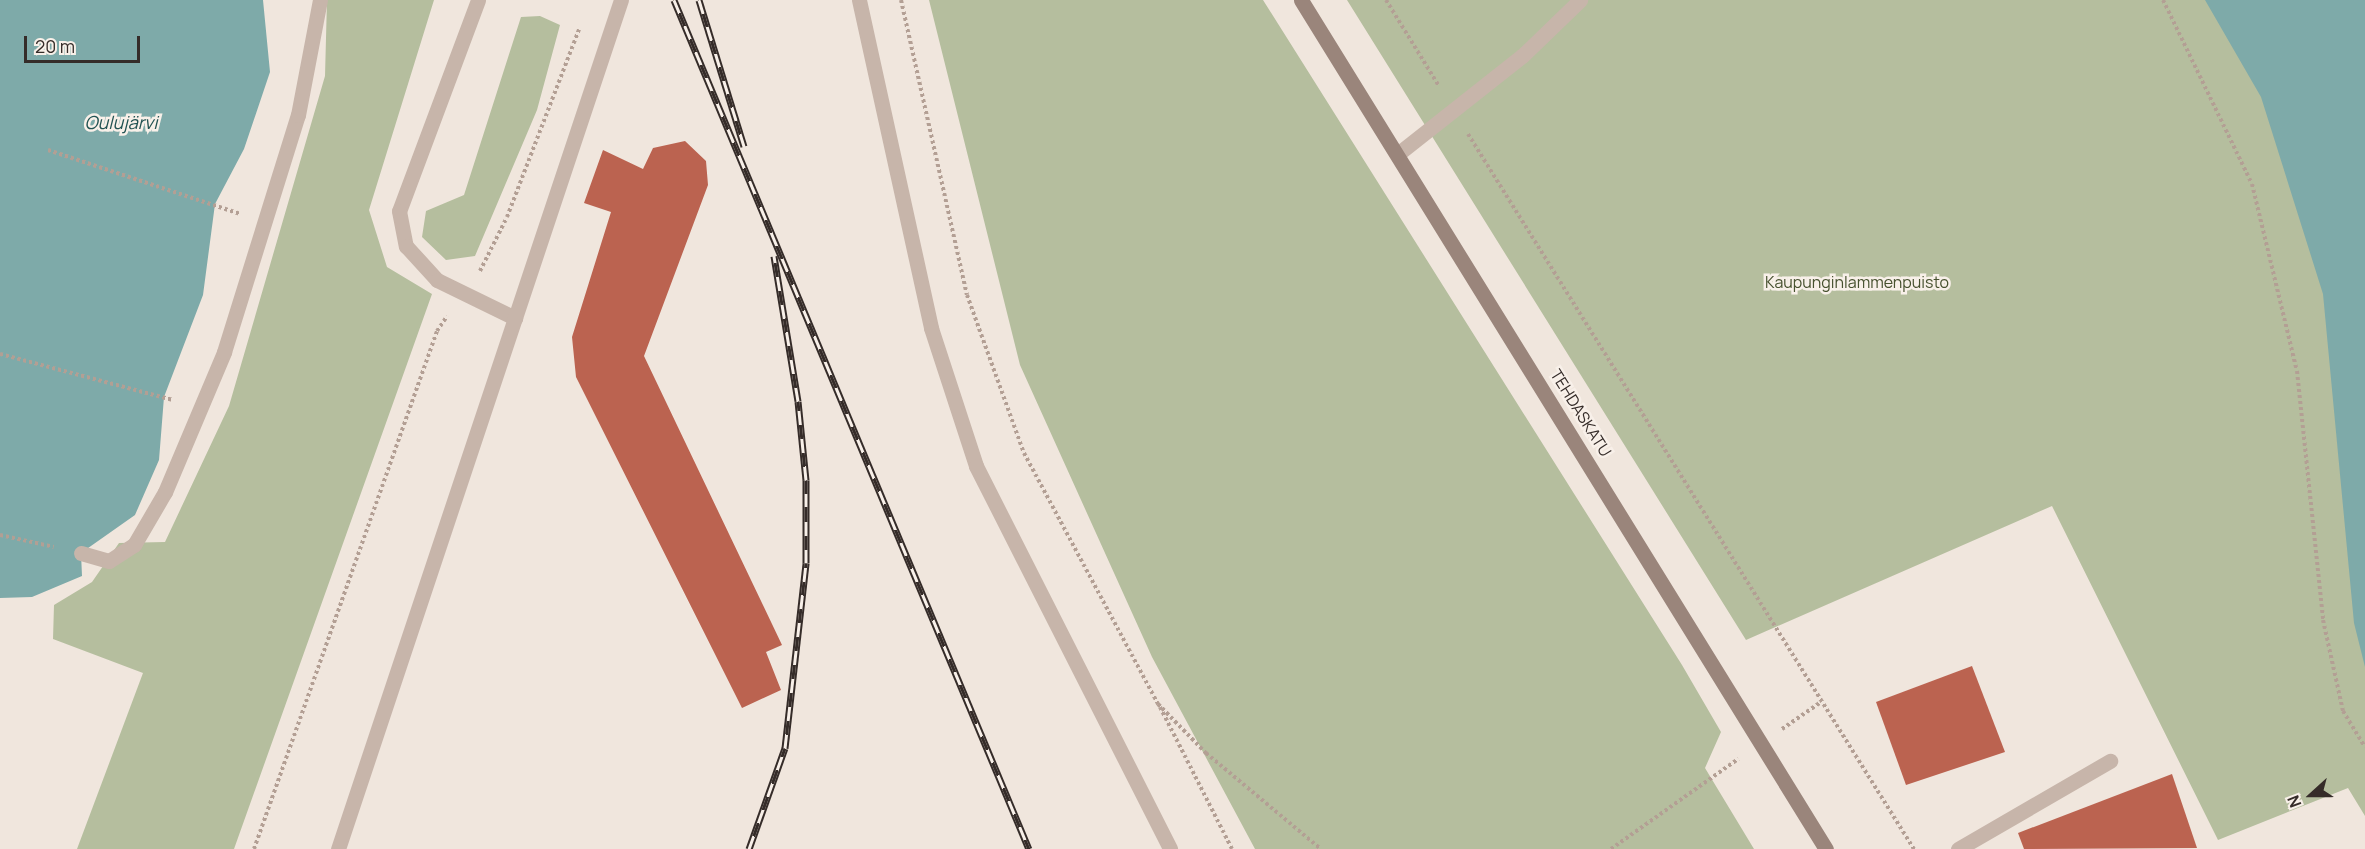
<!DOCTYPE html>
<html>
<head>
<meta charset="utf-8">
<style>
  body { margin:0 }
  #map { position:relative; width:2365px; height:849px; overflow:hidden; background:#f0e6dd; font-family:Manrope,sans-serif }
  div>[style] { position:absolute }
  .green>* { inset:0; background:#b5be9e }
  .water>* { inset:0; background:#7eaaa9 }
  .building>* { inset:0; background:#bb6350 }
  .path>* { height:4px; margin-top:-2px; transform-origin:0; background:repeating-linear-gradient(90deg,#b39f94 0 3px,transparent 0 6px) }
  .lane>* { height:15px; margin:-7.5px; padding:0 7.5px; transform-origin:7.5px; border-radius:7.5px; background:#c7b5aa }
  .street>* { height:15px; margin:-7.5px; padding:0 7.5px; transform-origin:7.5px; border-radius:7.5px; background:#c7b5aa }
  .secondary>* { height:15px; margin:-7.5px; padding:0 7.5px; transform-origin:7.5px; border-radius:7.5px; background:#9a857b }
  .rail>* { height:7px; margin-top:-3.5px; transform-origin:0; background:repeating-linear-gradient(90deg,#f8f0e9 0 14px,#352c29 0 28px); box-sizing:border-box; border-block:2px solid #352c29 }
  span { translate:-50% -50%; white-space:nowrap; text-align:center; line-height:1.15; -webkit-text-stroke:5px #f8f0e9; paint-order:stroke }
  .park-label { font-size:16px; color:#47512f }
  .street-label { font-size:16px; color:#352c29 }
  .water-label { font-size:18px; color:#225353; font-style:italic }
  .north { position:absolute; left:2281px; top:765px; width:60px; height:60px; -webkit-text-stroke:4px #f8f0e9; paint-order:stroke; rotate:249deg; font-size:16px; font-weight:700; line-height:24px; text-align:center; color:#352c29 }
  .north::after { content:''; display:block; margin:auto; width:21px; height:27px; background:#352c29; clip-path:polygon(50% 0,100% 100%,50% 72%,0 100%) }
  .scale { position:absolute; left:24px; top:36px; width:116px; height:27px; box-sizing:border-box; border:3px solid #352c29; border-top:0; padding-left:8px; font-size:18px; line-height:21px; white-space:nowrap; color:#352c29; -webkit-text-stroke:4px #f8f0e9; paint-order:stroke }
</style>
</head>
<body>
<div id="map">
  <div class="green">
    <div style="clip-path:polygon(327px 0,434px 0,369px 210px,387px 267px,432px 294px,234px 849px,77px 849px,143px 673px,53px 639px,54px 605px,92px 582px,119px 543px,165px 542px,229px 406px,325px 76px)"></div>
    <div style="clip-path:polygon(929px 0,1263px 0,1682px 665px,1721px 732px,1705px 768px,1754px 849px,1255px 849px,1152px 657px,1020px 365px)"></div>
    <div style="clip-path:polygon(1347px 0,2365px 0,2365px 816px,2348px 788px,2218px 840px,2052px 506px,1746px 640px)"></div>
    <div style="clip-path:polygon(540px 16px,560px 25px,537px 110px,475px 256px,446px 260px,422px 237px,426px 211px,464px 195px,521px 17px)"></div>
  </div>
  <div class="water">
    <div style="clip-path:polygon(0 0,263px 0,270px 72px,244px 149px,215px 204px,203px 295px,164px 397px,159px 460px,135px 515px,81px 553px,82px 576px,32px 597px,0 598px)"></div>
    <div style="clip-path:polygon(2205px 0,2365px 0,2365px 667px,2354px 623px,2323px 294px,2261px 97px)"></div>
  </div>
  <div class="building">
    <div style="clip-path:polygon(685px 141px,706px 161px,708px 185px,644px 356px,782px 645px,766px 652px,781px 690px,742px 708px,576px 377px,572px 337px,611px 212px,584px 203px,603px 150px,643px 169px,653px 148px)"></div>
    <div style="clip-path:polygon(1972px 666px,2005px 752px,1906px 785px,1876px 702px)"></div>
    <div style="clip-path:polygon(2172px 774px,2197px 848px,2024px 849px,2018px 833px)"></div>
  </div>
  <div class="path">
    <div style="left:901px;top:0;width:302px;rotate:77.4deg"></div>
    <div style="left:967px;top:295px;width:168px;rotate:70.2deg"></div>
    <div style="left:1024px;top:453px;width:285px;rotate:61.9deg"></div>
    <div style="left:1158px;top:704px;width:69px;rotate:45.6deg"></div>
    <div style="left:1206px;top:753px;width:150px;rotate:39.9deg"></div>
    <div style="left:1386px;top:0;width:101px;rotate:58.4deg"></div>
    <div style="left:2163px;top:0;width:204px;rotate:64.2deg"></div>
    <div style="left:2252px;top:184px;width:192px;rotate:76.5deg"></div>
    <div style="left:2297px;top:371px;width:250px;rotate:84deg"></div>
    <div style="left:2323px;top:620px;width:93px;rotate:77.6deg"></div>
    <div style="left:2343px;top:711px;width:42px;rotate:58.6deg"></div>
    <div style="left:1468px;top:134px;width:843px;rotate:58.05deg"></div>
    <div style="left:48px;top:150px;width:202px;rotate:18.4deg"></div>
    <div style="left:480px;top:271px;width:60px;rotate:-63.4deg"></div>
    <div style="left:507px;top:217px;width:201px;rotate:-69deg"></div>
    <div style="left:0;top:354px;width:179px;rotate:14.9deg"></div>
    <div style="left:0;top:535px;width:55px;rotate:12.5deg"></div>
    <div style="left:1160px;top:707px;width:159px;rotate:63.1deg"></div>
    <div style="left:1782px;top:729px;width:47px;rotate:-34.7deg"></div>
    <div style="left:254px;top:849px;width:549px;rotate:-70.54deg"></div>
    <div style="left:437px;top:331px;width:18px;rotate:-56deg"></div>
    <div style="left:1611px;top:849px;width:156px;rotate:-35.3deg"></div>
  </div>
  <div class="lane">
    <div style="left:478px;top:0;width:225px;rotate:110.5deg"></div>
    <div style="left:399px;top:211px;width:36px;rotate:79deg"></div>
    <div style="left:406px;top:246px;width:46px;rotate:47.6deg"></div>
    <div style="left:437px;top:280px;width:87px;rotate:26deg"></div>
    <div style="left:859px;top:0;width:336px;rotate:77.6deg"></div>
    <div style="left:931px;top:328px;width:145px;rotate:71.9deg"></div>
    <div style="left:976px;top:466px;width:429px;rotate:63.1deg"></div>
    <div style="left:1399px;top:153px;width:157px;rotate:-38.3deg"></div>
    <div style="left:1522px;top:56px;width:81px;rotate:-44deg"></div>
    <div style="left:81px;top:553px;width:29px;rotate:16deg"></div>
    <div style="left:109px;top:561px;width:30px;rotate:-33deg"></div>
    <div style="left:134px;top:545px;width:61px;rotate:-59.7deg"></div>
    <div style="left:165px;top:492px;width:152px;rotate:-67.1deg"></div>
    <div style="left:224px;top:352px;width:248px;rotate:-72.7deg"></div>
    <div style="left:298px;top:115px;width:117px;rotate:-79.2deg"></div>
    <div style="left:1958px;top:849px;width:176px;rotate:-30.1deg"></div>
  </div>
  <div class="street">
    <div style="left:338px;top:849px;width:895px;rotate:-71.57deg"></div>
  </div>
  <div class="secondary">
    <div style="left:1301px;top:0;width:998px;rotate:58.27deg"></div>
  </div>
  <div class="rail">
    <div style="left:674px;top:0;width:920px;rotate:67.31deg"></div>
    <div style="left:699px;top:0;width:153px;rotate:72.9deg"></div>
    <div style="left:749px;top:849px;width:107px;rotate:-70.4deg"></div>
    <div style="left:785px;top:748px;width:186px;rotate:-83.5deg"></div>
    <div style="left:806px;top:563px;width:83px;rotate:-90deg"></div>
    <div style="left:806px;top:480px;width:79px;rotate:-95.8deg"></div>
    <div style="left:798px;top:401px;width:147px;rotate:-99.4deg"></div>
  </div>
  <div class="park-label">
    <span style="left:1857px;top:282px">Kaupunginlammenpuisto</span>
  </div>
  <div class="street-label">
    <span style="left:1581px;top:413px;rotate:58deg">TEHDASKATU</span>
  </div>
  <div class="water-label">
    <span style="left:121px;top:122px">Oulujärvi</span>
  </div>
  <div class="north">N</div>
  <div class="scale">20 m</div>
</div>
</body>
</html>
